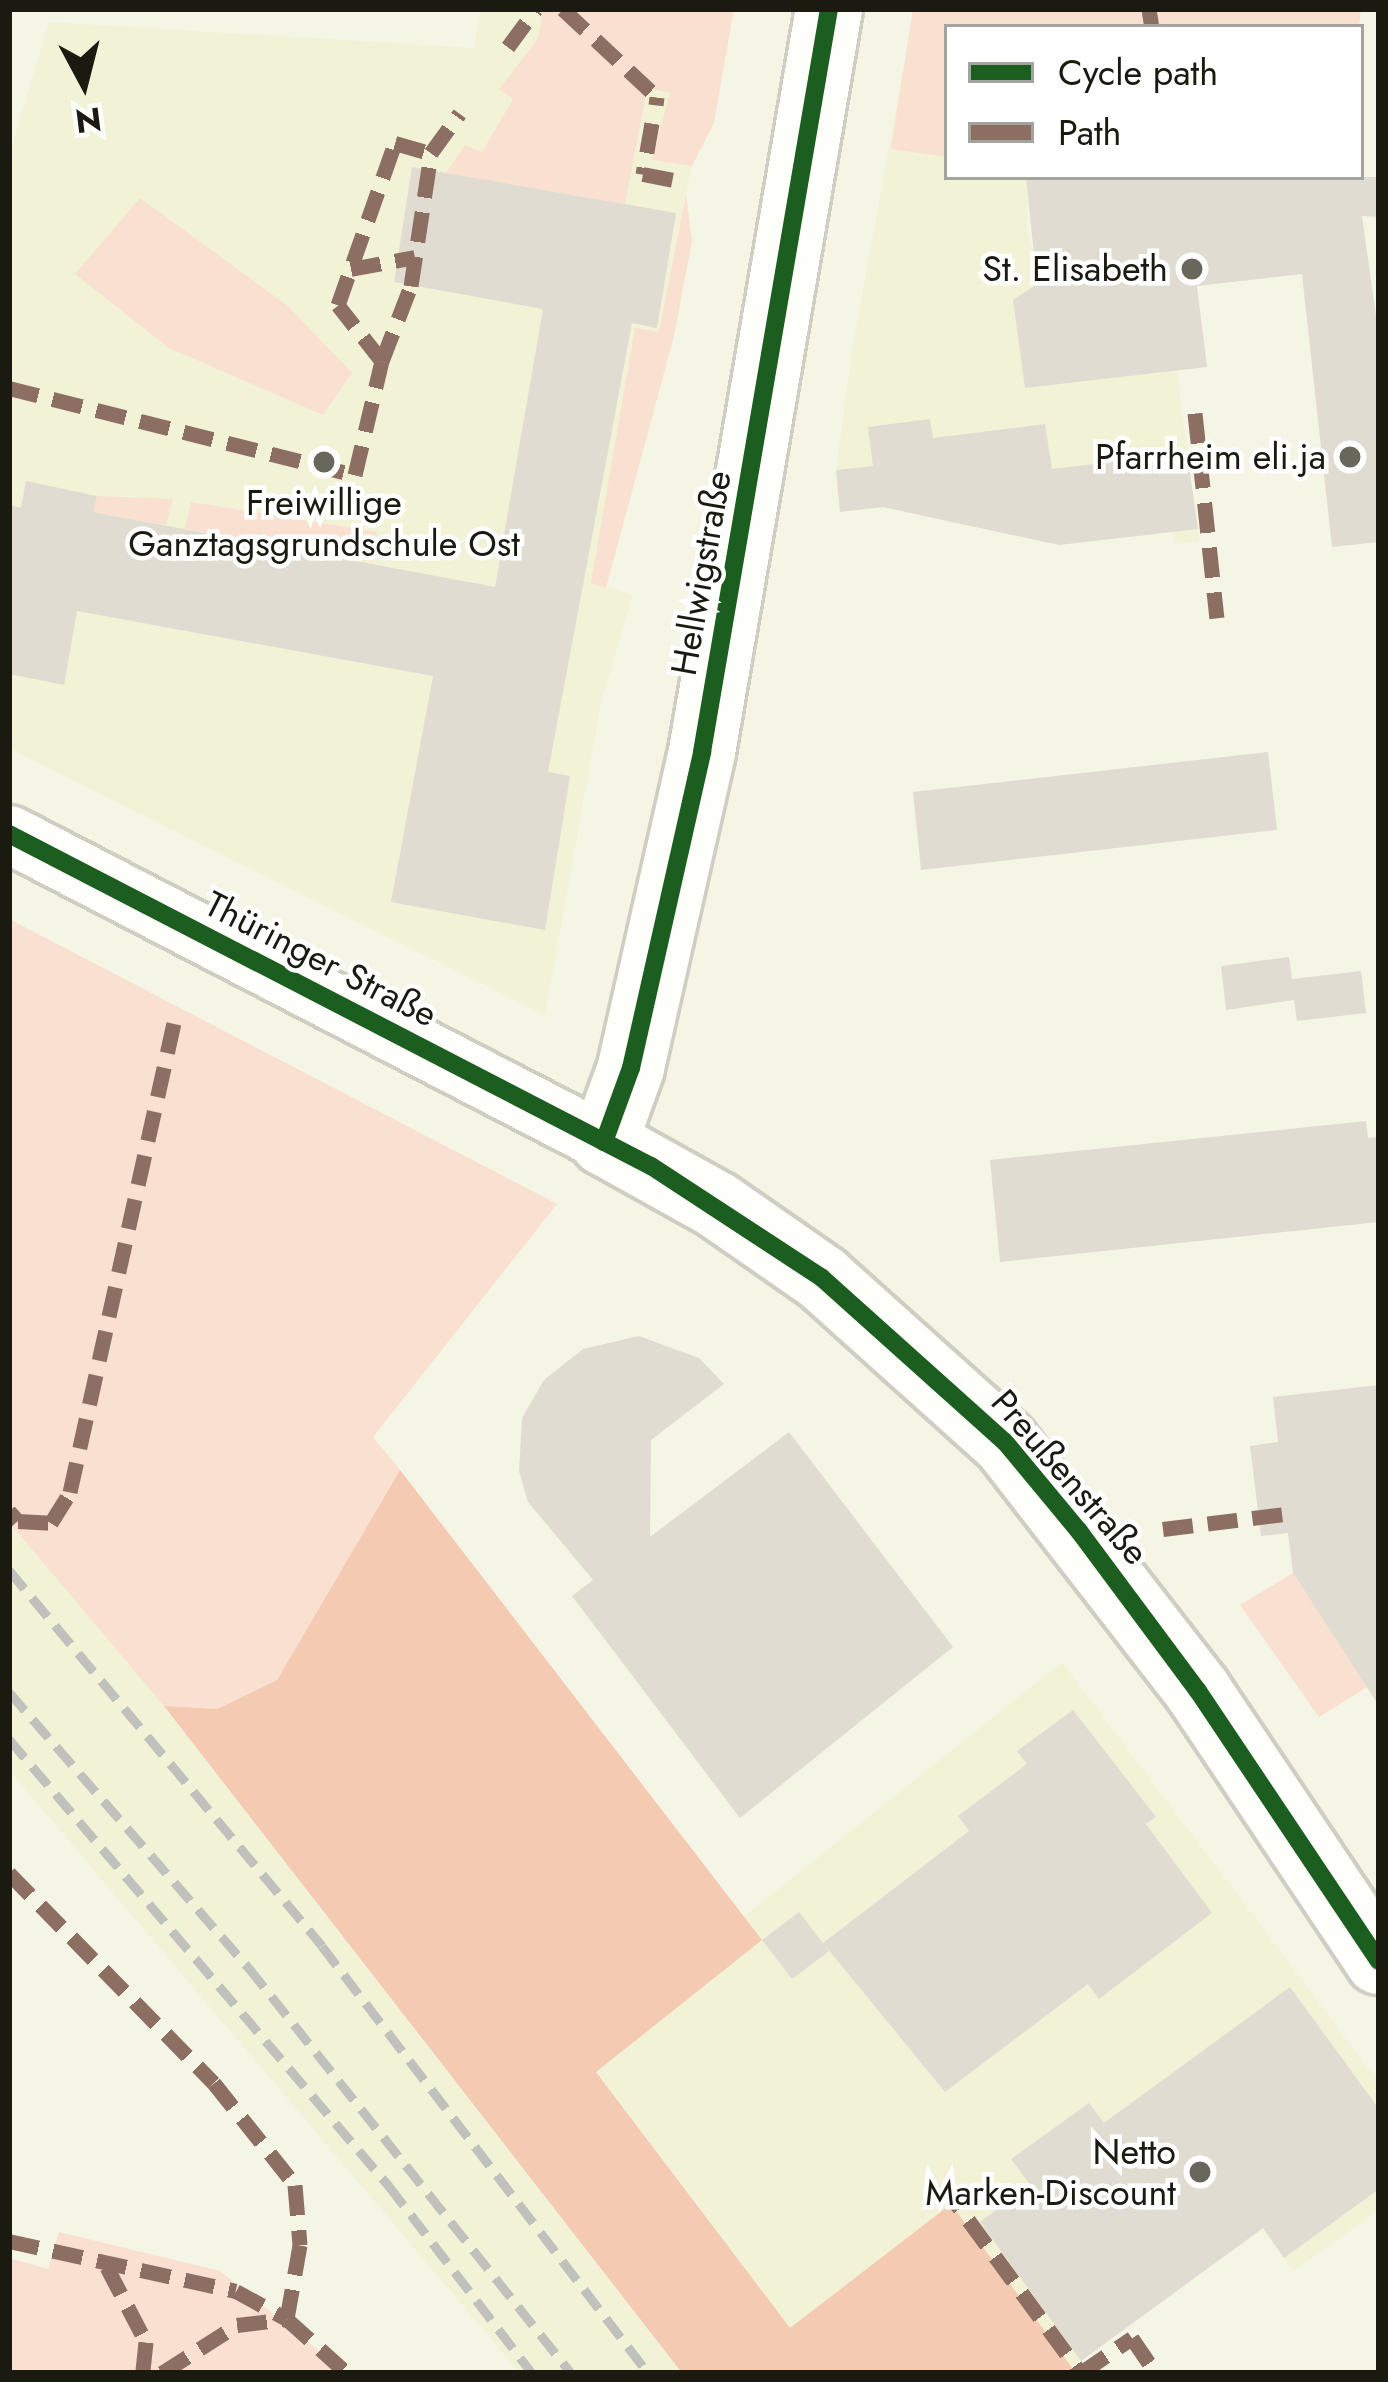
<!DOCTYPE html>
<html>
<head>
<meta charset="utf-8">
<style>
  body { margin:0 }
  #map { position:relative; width:1388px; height:2382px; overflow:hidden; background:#f5f5e5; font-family:Jost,sans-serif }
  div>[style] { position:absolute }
  .built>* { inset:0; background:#f2f2d7 }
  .green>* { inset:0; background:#f9e0d0 }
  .forest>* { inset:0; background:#f5cab3 }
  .building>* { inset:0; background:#e0dcd1 }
  .roads { filter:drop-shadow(3px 0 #cecec2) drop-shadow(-3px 0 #cecec2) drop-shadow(0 3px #cecec2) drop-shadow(0 -3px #cecec2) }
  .street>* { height:57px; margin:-28.5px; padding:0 28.5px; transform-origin:28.5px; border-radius:28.5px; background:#fefefb }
  .secondary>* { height:66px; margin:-33px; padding:0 33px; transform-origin:33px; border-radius:33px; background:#fefefb }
  .rail>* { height:9px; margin-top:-4.5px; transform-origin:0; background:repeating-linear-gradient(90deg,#c0c0bc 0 24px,transparent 0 36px) }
  .quiet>* { height:15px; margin-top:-7.5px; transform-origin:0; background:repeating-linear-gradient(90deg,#8d6e63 0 30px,transparent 0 45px) }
  .cycleway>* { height:18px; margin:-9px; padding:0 9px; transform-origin:9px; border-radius:9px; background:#1b5e20 }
  .dots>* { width:33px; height:33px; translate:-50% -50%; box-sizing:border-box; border:6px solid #fff; border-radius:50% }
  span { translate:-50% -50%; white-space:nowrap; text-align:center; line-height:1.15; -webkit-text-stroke:9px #fff; paint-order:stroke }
  .poi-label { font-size:36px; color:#1a1a10 }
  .right { translate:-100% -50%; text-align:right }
  .street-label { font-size:36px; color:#1a1a10 }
  .frame { position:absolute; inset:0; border:12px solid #1a1a10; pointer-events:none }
  .legend { position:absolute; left:944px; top:24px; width:420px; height:156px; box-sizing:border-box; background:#fff; border:3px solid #a3a39f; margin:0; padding:15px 21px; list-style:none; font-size:36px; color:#1a1a10 }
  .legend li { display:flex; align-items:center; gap:24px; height:60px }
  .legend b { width:60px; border:3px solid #a3a39f }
  .north { position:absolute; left:24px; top:24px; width:120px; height:120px; -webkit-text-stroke:9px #fff; paint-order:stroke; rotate:173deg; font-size:33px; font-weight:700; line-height:48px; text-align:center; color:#1a1a10 }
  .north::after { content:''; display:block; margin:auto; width:42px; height:54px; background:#1a1a10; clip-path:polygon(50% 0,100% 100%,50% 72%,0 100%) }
</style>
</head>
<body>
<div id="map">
  <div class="built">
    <div style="clip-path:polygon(481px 9px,683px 9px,659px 161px,692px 166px,686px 195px,692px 241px,606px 587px,633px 595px,602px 698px,545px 1015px,9px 748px,9px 155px,49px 22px,474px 48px)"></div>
    <div style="clip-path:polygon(903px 71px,947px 73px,947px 177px,1027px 177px,1027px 230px,1046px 298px,1126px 376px,1177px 371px,1199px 541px,1175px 544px,1172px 532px,1059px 545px,883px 507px,840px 512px,836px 470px,852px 351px)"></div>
    <div style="clip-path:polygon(9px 1522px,85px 1603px,682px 2373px,520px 2373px,9px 1770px)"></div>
    <div style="clip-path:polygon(1062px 1662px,1379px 2083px,1379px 2210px,1294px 2271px,1263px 2229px,1071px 2366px,951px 2204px,790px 2329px,596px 2071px,761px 1940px,742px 1918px)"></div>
  </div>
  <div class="green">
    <div style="clip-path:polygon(543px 9px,734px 9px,714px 123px,692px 166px,652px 160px,670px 93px,647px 88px,625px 204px,446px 173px,465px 145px,482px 152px,513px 99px,499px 89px,538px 39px)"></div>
    <div style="clip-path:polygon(913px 9px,1361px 9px,1359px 27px,947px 27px,947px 157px,891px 149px)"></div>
    <div style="clip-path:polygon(686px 195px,692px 241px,674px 336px,606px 588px,591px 583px,635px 328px,659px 332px)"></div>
    <div style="clip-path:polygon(140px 198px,288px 306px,352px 373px,323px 415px,169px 348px,75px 274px)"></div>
    <div style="clip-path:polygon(97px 496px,173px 499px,166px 525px,93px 512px)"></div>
    <div style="clip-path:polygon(191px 502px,377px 532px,372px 562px,185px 529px)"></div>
    <div style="clip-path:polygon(9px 919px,557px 1204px,373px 1437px,400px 1470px,277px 1680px,217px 1709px,164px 1706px,9px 1522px)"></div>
    <div style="clip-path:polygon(1293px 1573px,1367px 1687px,1319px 1717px,1240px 1605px)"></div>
    <div style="clip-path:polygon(59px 2232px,220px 2271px,347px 2373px,9px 2373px,9px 2258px,48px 2269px)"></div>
  </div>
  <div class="forest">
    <div style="clip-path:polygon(400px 1470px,762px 1940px,596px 2072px,790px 2328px,951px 2204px,1076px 2373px,682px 2373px,164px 1706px,217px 1709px,277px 1680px)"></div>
  </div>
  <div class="building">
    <div style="clip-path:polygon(412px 167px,676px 213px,657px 328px,632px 323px,548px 772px,570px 776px,545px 930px,391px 902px,433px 676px,77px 611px,64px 685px,9px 674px,9px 505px,21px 508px,26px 481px,97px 496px,93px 512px,495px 587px,543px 309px,394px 282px)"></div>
    <div style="clip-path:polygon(1026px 177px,1379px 177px,1379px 217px,1362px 216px,1379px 337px,1379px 542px,1332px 547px,1302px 274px,1197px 286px,1207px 367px,1025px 388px,1013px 300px,1037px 284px)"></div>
    <div style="clip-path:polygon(930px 419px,933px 438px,1045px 424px,1052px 469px,1187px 453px,1198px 529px,1059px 545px,883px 507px,840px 512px,836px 470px,873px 466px,868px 427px)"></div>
    <div style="clip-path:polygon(1268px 752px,1277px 830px,921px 870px,913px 792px)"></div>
    <div style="clip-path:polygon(1289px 957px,1292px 979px,1361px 971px,1366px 1013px,1297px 1021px,1294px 1000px,1226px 1010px,1221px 966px)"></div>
    <div style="clip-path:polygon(1366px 1121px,1368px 1138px,1379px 1137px,1379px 1222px,1000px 1262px,990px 1160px)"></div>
    <div style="clip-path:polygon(639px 1336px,699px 1358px,724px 1384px,651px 1440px,650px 1537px,789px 1432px,953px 1647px,740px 1818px,572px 1596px,593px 1580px,528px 1502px,519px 1471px,522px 1418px,544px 1380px,583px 1349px)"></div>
    <div style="clip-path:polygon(1379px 1385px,1379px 1706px,1293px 1573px,1288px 1533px,1261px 1536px,1250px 1446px,1278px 1442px,1273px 1397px)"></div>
    <div style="clip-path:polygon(1073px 1710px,1156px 1817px,1146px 1824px,1212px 1913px,1099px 1999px,1088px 1984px,945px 2092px,823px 1943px,969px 1831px,958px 1816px,1027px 1764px,1017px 1751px)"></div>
    <div style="clip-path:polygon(799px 1912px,829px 1951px,792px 1979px,762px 1940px)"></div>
    <div style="clip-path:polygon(1290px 1987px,1379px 2109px,1379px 2189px,1284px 2258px,1263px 2228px,1081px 2361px,980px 2222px,1030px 2185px,1011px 2159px,1089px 2103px,1104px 2123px)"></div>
  </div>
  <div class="roads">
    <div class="street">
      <div style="left:9px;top:834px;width:670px;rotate:27.37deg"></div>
    </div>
    <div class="secondary">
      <div style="left:829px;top:9px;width:754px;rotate:99.7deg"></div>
      <div style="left:702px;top:752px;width:324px;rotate:102.7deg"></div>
      <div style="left:631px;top:1068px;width:79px;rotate:110deg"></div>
      <div style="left:604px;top:1142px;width:129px;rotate:29.1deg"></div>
      <div style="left:717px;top:1205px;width:128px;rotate:34.8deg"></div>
      <div style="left:822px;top:1278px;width:246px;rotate:41.9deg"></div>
      <div style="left:1005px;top:1442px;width:315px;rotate:52.2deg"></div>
      <div style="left:1198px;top:1691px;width:325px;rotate:56.2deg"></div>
    </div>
  </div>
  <div class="rail">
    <div style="left:9px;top:1570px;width:489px;rotate:50.2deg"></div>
    <div style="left:322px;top:1946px;width:537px;rotate:52.64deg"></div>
    <div style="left:9px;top:1692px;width:366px;rotate:49deg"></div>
    <div style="left:249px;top:1968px;width:517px;rotate:51.51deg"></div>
    <div style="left:9px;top:1739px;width:587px;rotate:49.63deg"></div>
    <div style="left:389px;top:2186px;width:235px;rotate:52.6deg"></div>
  </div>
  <div class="quiet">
    <div style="left:563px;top:9px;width:129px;rotate:43.1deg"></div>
    <div style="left:657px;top:97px;width:8px;rotate:97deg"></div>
    <div style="left:1149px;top:9px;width:18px;rotate:81deg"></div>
    <div style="left:508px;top:47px;width:47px;rotate:-53.6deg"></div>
    <div style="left:652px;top:123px;width:52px;rotate:100deg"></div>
    <div style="left:643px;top:174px;width:36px;rotate:11deg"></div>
    <div style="left:351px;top:269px;width:65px;rotate:-10.6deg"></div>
    <div style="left:382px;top:361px;width:80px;rotate:-68.9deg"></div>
    <div style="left:411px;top:286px;width:134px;rotate:-81.4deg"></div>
    <div style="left:9px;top:388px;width:357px;rotate:14.1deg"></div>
    <div style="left:355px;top:475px;width:117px;rotate:-76.7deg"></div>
    <div style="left:382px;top:361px;width:71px;rotate:-128.2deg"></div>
    <div style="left:338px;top:305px;width:172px;rotate:-70.6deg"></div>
    <div style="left:395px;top:143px;width:37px;rotate:16deg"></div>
    <div style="left:431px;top:153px;width:49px;rotate:-54.1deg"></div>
    <div style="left:1195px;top:413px;width:206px;rotate:83.9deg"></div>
    <div style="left:9px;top:1511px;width:13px;rotate:48deg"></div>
    <div style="left:18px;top:1521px;width:33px;rotate:3deg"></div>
    <div style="left:51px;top:1523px;width:36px;rotate:-58deg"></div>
    <div style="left:70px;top:1492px;width:494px;rotate:-77.5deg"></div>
    <div style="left:1163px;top:1529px;width:124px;rotate:-7deg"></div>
    <div style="left:9px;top:1873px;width:293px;rotate:45.7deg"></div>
    <div style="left:214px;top:2083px;width:130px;rotate:51.5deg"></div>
    <div style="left:295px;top:2185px;width:60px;rotate:85.2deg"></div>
    <div style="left:300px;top:2245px;width:75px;rotate:100deg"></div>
    <div style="left:942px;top:2184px;width:235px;rotate:53.7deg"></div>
    <div style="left:9px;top:2241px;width:232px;rotate:12.4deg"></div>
    <div style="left:236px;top:2291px;width:58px;rotate:28.8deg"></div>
    <div style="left:287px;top:2319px;width:81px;rotate:42deg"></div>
    <div style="left:107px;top:2267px;width:85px;rotate:62.5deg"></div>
    <div style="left:146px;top:2342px;width:31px;rotate:96deg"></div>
    <div style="left:162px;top:2373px;width:89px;rotate:-32.6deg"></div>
    <div style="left:237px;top:2325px;width:50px;rotate:-6.8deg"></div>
    <div style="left:1081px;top:2373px;width:62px;rotate:-34.5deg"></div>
    <div style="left:1132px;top:2338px;width:42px;rotate:55.6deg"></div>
  </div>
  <div class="cycleway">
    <div style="left:9px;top:834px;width:723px;rotate:27.35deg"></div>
    <div style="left:651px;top:1166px;width:204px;rotate:33.2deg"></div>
    <div style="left:822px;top:1278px;width:246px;rotate:41.9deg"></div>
    <div style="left:1005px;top:1442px;width:116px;rotate:50.3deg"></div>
    <div style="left:1079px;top:1531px;width:199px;rotate:53.4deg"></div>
    <div style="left:1198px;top:1691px;width:325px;rotate:56.2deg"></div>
    <div style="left:604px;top:1142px;width:79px;rotate:-70deg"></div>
    <div style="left:631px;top:1068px;width:324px;rotate:-77.3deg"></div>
    <div style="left:702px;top:752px;width:754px;rotate:-80.3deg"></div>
  </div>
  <div class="dots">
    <div style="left:1192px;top:269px;background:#67675b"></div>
    <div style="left:1350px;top:457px;background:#67675b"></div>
    <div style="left:324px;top:462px;background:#67675b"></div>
    <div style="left:1200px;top:2172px;background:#67675b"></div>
  </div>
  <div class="poi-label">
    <span class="right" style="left:1168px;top:269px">St. Elisabeth</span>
    <span class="right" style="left:1326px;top:457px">Pfarrheim eli.ja</span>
    <span style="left:324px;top:523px">Freiwillige<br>Ganztagsgrundschule Ost</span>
    <span class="right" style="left:1176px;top:2172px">Netto<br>Marken-Discount</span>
  </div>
  <div class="street-label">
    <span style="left:701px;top:573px;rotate:-80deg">Hellwigstraße</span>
    <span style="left:321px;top:959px;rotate:27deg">Thüringer Straße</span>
    <span style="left:1070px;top:1477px;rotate:49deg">Preußenstraße</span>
  </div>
  <div class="frame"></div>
  <ul class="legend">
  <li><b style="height:15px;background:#1b5e20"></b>Cycle path</li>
  <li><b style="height:15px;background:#8d6e63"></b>Path</li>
  </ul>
  <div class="north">N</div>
</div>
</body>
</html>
